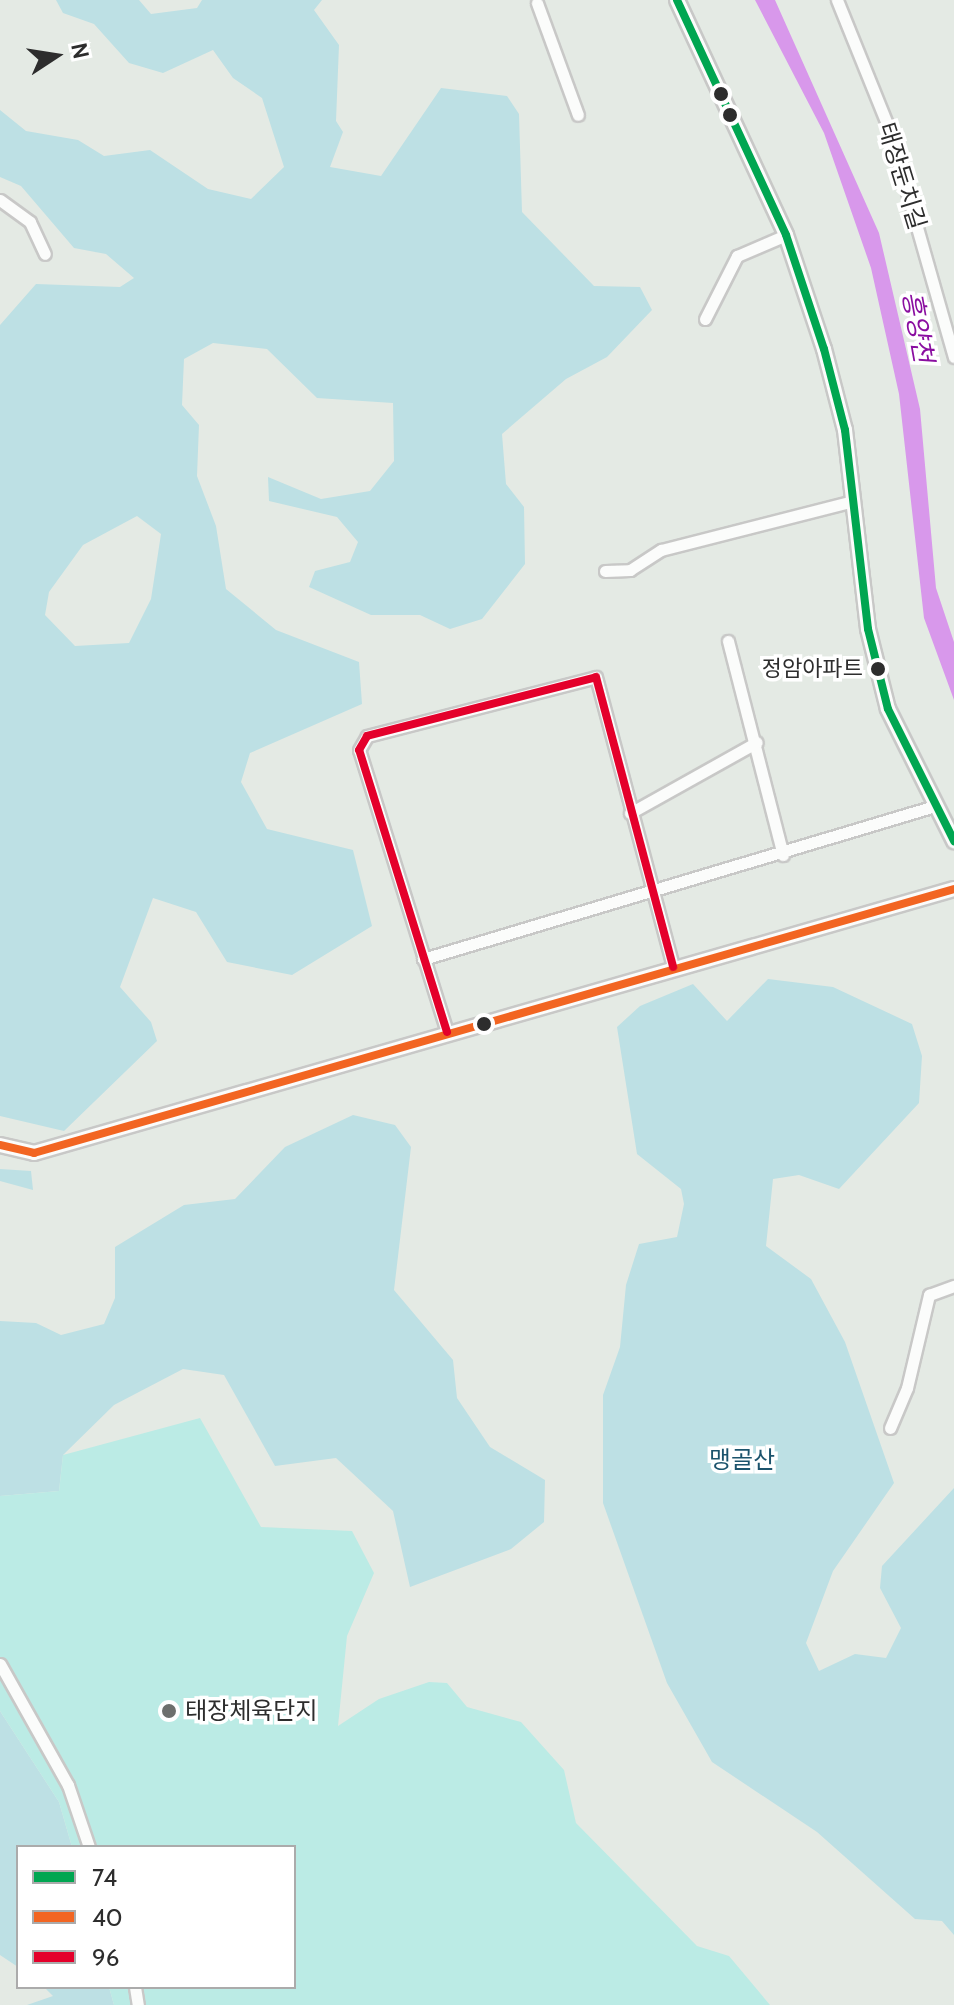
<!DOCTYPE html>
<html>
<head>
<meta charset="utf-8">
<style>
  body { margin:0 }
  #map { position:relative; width:954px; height:2005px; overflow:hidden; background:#e4eae4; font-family:Cabin,"Noto Sans KR",sans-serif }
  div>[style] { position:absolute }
  .green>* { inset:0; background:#bde0e4 }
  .pitch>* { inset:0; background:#bbebe5 }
  .water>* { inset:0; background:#d898eb }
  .roads { filter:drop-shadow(2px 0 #c8c8c7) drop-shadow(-2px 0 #c8c8c7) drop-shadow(0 2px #c8c8c7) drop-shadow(0 -2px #c8c8c7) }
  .minor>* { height:11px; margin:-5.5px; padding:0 5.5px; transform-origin:5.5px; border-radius:5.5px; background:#fbfcfb }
  .tertiary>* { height:14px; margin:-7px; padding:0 7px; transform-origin:7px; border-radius:7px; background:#fbfcfb }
  .bus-1>* { height:8px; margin:-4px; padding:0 4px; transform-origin:4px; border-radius:4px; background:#00a651 }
  .bus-2>* { height:8px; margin:-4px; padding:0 4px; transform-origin:4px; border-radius:4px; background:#f26522 }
  .bus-3>* { height:8px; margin:-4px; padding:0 4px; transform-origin:4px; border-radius:4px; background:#e4002b }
  .dots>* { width:22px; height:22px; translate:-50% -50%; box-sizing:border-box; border:4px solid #fff; border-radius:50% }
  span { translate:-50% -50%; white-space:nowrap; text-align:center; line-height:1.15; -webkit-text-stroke:7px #fff; paint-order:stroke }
  .bus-label { font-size:22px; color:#2d2d2d }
  .right { translate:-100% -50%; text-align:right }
  .street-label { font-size:24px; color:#2d2d2d }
  .park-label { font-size:24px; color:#1b536c }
  .poi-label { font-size:24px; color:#2d2d2d }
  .left { translate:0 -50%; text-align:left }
  .water-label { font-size:26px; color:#8a0ea0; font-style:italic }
  .legend { position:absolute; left:16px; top:1845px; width:280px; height:144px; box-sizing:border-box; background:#fff; border:2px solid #ababab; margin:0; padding:10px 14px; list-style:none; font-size:24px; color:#2d2d2d }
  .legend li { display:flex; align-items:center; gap:16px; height:40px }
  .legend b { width:40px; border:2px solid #ababab }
  .north { position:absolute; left:16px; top:16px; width:80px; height:80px; -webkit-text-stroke:6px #fff; paint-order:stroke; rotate:78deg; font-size:22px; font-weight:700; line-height:32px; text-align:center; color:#2d2d2d }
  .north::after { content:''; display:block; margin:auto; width:28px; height:36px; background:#2d2d2d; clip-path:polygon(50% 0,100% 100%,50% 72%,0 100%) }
</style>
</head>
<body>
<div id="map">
  <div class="green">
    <div style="clip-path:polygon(evenodd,56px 0,139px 0,151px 14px,197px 8px,202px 0,322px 0,314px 10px,339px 45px,336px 121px,343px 132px,330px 167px,381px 176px,441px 88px,507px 96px,519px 114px,522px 212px,594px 286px,640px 287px,652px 310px,607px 357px,566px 379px,502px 434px,506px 484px,524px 507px,525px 564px,482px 619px,450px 629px,420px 615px,371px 615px,309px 587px,315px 571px,350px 562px,358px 542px,337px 517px,269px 501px,268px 477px,321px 499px,370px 491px,394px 461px,393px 403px,317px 398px,267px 349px,213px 343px,184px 359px,182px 405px,199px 425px,197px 476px,216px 526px,226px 589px,276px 630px,359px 662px,362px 704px,250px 753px,241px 782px,267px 829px,353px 850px,372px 926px,292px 975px,227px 962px,196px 912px,153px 898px,120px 987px,151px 1022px,157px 1041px,64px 1131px,0 1116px,0 325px,36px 284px,120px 287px,134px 278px,106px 254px,74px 248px,21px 186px,0 177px,0 110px,26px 131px,78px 140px,104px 156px,150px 150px,208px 189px,251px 199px,284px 167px,262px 98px,233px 78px,213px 50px,163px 73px,129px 63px,94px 24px,63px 13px,56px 0,137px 516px,161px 534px,151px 599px,129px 643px,75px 646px,45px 615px,49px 592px,83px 545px,137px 516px)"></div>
    <div style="clip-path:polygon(768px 979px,833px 987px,912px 1024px,922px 1056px,919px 1103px,839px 1189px,799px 1175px,773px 1179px,766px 1246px,811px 1279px,845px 1342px,894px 1483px,833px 1571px,806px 1643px,819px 1671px,855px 1654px,886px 1658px,901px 1628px,880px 1588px,882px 1566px,954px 1488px,954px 1935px,942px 1921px,915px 1919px,817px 1832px,712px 1762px,667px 1683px,603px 1503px,603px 1395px,620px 1347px,626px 1285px,639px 1244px,677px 1237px,684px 1204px,681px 1189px,637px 1154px,617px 1027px,640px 1006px,693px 984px,727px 1021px)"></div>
    <div style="clip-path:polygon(353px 1115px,395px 1125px,411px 1147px,394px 1290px,453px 1360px,457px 1398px,490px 1447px,545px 1480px,544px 1522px,511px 1549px,410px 1587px,393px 1511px,336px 1458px,275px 1466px,224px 1375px,183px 1369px,114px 1405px,63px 1455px,59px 1491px,0 1496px,0 1321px,36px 1323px,61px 1335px,104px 1324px,115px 1298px,115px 1247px,184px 1205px,235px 1199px,285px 1147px)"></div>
    <div style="clip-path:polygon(0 1169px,31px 1171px,33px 1190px,0 1181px)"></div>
    <div style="clip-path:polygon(0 1711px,59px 1802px,72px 1847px,18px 1847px,18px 1967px,0 1955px)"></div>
    <div style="clip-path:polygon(44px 1987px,109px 1987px,114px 2005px,27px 2005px,53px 1996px)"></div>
  </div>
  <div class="pitch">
    <div style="clip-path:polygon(200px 1418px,261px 1527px,352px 1531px,374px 1573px,347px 1636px,338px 1726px,379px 1699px,429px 1682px,447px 1683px,467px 1707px,521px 1722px,564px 1770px,576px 1823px,697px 1946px,729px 1956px,770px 2005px,114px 2005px,109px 1987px,294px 1987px,294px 1847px,72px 1847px,59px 1802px,0 1711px,0 1496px,59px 1491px,63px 1455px)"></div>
  </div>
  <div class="water">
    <div style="clip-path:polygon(755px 0,775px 0,879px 233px,920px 409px,936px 588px,954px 642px,954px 700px,924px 618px,899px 394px,871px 268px,824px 133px)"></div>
  </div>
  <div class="roads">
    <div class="minor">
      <div style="left:837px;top:0;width:139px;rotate:68deg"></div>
      <div style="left:889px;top:129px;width:237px;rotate:74.1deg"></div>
      <div style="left:537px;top:3px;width:119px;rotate:69.9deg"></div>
      <div style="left:0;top:200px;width:37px;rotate:36deg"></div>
      <div style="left:30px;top:222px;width:35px;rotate:65deg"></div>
      <div style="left:705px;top:319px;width:71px;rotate:-63.1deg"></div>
      <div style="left:737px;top:256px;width:53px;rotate:-23.2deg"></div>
      <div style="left:605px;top:571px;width:25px;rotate:-2deg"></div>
      <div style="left:630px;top:570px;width:37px;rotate:-33deg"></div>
      <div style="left:661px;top:550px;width:198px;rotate:-14.3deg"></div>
      <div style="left:728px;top:641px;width:221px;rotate:75.6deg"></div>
      <div style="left:630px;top:813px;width:145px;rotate:-29.2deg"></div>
      <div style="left:423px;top:959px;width:534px;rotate:-16.64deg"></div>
      <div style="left:447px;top:1032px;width:295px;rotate:-107.3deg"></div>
      <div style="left:359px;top:750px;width:16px;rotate:-60deg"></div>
      <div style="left:367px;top:736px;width:236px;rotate:-14.4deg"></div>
      <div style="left:596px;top:677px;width:300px;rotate:75.1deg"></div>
      <div style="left:890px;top:1428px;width:43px;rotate:-67deg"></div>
      <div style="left:907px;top:1388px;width:96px;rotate:-76.7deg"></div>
      <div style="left:929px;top:1295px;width:27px;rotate:-20deg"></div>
      <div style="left:0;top:1664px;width:139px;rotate:60.7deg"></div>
      <div style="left:68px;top:1785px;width:65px;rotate:71.3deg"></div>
      <div style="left:135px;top:1987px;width:18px;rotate:81deg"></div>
    </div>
    <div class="tertiary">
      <div style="left:677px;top:0;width:259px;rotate:65.1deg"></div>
      <div style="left:786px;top:235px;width:120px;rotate:71.6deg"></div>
      <div style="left:824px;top:349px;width:84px;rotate:75.5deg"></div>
      <div style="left:845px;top:430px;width:200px;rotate:83.4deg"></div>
      <div style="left:868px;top:629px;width:82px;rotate:76deg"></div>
      <div style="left:888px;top:709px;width:148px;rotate:63.4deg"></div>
      <div style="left:0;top:1145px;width:35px;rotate:13deg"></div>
      <div style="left:34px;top:1153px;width:957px;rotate:-16.01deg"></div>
    </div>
  </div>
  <div class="bus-1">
    <div style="left:677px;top:0;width:259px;rotate:65.1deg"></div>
    <div style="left:786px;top:235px;width:120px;rotate:71.6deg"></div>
    <div style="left:824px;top:349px;width:84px;rotate:75.5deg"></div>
    <div style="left:845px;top:430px;width:200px;rotate:83.4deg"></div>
    <div style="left:868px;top:629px;width:82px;rotate:76deg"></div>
    <div style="left:888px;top:709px;width:148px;rotate:63.4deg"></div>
  </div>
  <div class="bus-2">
    <div style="left:0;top:1145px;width:35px;rotate:13deg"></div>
    <div style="left:34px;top:1153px;width:957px;rotate:-16.01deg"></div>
  </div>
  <div class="bus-3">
    <div style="left:447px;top:1032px;width:295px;rotate:-107.3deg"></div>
    <div style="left:359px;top:750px;width:16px;rotate:-60deg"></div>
    <div style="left:367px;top:736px;width:236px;rotate:-14.4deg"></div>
    <div style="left:596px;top:677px;width:300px;rotate:75.1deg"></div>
  </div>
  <div class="dots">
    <div style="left:721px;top:94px;background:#2d2d2d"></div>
    <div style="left:730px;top:115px;background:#2d2d2d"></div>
    <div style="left:878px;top:669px;background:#2d2d2d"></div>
    <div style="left:484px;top:1024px;background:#2d2d2d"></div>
    <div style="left:169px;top:1711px;background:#6d6f6d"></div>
  </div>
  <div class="bus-label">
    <span class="right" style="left:863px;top:669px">정암아파트</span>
  </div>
  <div class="street-label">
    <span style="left:902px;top:176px;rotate:73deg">태장둔치길</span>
  </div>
  <div class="park-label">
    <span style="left:742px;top:1460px">맹골산</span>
  </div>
  <div class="poi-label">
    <span class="left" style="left:185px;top:1711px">태장체육단지</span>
  </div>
  <div class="water-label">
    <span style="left:917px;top:327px;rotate:80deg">흥양천</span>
  </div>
  <ul class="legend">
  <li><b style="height:10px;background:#00a651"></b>74</li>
  <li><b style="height:10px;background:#f26522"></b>40</li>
  <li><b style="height:10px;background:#e4002b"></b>96</li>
  </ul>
  <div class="north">N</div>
</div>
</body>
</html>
